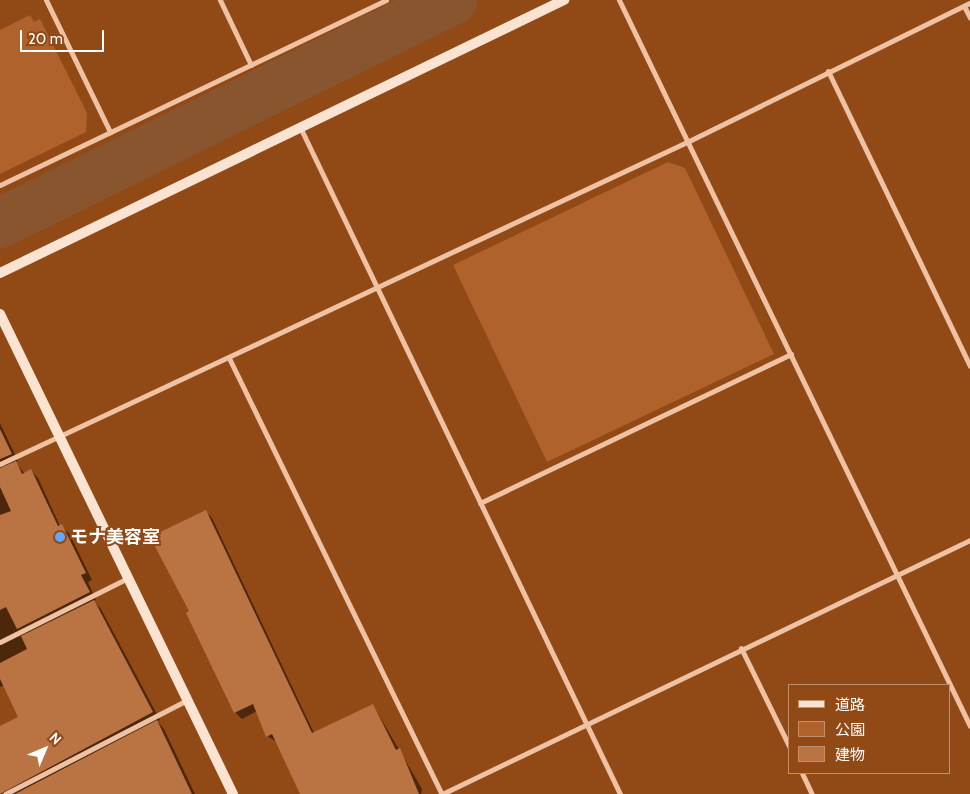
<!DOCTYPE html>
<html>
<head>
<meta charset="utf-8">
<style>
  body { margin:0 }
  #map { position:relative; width:970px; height:794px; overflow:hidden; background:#914916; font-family:Cabin,"Noto Sans JP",sans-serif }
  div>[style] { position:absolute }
  .green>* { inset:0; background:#b0622d }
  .shadow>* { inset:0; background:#0007 }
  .river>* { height:50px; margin:-25px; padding:0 25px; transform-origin:25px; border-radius:25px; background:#89552e }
  .building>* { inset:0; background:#ba7444 }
  .street>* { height:5px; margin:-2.5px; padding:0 2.5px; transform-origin:2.5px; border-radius:2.5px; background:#f0c2a4 }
  .secondary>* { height:10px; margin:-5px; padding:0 5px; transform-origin:5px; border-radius:5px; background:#fbe3d2 }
  .dots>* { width:14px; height:14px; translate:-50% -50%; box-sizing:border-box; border:2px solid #914916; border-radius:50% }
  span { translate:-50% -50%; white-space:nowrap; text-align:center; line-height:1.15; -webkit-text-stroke:4px #914916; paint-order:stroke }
  .poi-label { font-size:18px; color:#fff; font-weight:700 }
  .left { translate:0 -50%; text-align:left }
  .legend { position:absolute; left:788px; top:684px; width:162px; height:90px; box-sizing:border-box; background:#914916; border:1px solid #bd9273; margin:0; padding:6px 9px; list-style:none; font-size:15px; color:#fff }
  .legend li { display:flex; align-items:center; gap:10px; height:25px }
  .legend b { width:25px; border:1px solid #bd9273 }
  .north { position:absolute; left:20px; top:724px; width:50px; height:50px; -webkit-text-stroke:4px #914916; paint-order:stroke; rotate:45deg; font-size:14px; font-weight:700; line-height:20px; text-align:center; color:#fff }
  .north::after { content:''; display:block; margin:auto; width:18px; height:22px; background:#fff; clip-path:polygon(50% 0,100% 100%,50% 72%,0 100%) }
  .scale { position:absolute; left:20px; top:30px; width:84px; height:22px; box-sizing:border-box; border:2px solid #fff; border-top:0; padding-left:6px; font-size:15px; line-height:18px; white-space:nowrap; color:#fff; -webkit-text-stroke:4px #914916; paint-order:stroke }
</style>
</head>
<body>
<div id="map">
  <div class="green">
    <div style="clip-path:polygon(30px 15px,34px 22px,40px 19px,87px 113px,86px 132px,0 174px,0 30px)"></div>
    <div style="clip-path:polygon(668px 162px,685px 168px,774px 354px,547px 462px,453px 265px)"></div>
  </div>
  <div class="shadow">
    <div style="clip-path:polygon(0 423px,18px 461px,15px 462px,25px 474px,31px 471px,38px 478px,60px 526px,69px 533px,92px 580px,88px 582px,96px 600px,93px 601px,101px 609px,160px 720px,157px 721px,164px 729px,195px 794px,0 794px,0 727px,20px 718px,4px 685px,0 687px)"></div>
    <div style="clip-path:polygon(205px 511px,212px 518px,314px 733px,373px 705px,422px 789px,421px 794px,302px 794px,277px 742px,267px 736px,257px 711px,242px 719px,235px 712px,190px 612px)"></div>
  </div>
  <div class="river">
    <div style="left:0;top:223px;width:504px;rotate:-26.26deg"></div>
  </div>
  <div class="building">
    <div style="clip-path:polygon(0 429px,12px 454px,0 459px)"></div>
    <div style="clip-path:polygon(16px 461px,22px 474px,31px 469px,58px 526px,62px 524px,86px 573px,81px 575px,90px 592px,17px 629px,6px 607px,0 610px,0 515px,11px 511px,0 487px,0 468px)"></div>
    <div style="clip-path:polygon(206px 510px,312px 733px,373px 704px,396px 750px,400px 748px,419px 794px,300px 794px,272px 734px,266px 737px,253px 704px,234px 713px,186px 613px,189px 611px,150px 537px)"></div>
    <div style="clip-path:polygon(94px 600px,153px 712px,0 794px,0 726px,18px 717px,0 679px,0 663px,27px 649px,21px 636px)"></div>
    <div style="clip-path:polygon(157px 720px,192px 794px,15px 794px)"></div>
  </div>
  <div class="street">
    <div style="left:46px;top:0;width:147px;rotate:64.1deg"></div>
    <div style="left:220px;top:0;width:72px;rotate:64.5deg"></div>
    <div style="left:619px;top:0;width:806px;rotate:64.2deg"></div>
    <div style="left:964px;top:6px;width:13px;rotate:63deg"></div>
    <div style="left:828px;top:71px;width:327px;rotate:64.3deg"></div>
    <div style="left:301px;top:129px;width:738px;rotate:64.37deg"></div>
    <div style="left:0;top:185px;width:428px;rotate:-25.6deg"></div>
    <div style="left:229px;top:358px;width:485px;rotate:64deg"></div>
    <div style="left:0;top:464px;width:761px;rotate:-25.12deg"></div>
    <div style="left:689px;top:141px;width:313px;rotate:-26.2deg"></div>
    <div style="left:480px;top:503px;width:345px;rotate:-25.6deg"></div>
    <div style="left:0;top:642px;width:143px;rotate:-26.6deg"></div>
    <div style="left:741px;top:648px;width:109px;rotate:63.9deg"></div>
    <div style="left:802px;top:773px;width:23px;rotate:65deg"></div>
    <div style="left:5px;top:794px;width:205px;rotate:-27.3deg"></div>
    <div style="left:442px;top:794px;width:586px;rotate:-25.69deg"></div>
  </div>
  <div class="secondary">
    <div style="left:0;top:273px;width:627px;rotate:-25.83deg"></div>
    <div style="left:0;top:314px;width:534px;rotate:64.11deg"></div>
  </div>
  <div class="dots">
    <div style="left:60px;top:537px;background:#63a7ff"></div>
  </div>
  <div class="poi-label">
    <span class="left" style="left:70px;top:537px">モナ美容室</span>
  </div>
  <ul class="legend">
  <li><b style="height:6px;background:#fbe3d2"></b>道路</li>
  <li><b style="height:14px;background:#b0622d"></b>公園</li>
  <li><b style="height:14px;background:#ba7444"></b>建物</li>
  </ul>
  <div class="north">N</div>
  <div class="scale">20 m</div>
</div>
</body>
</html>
